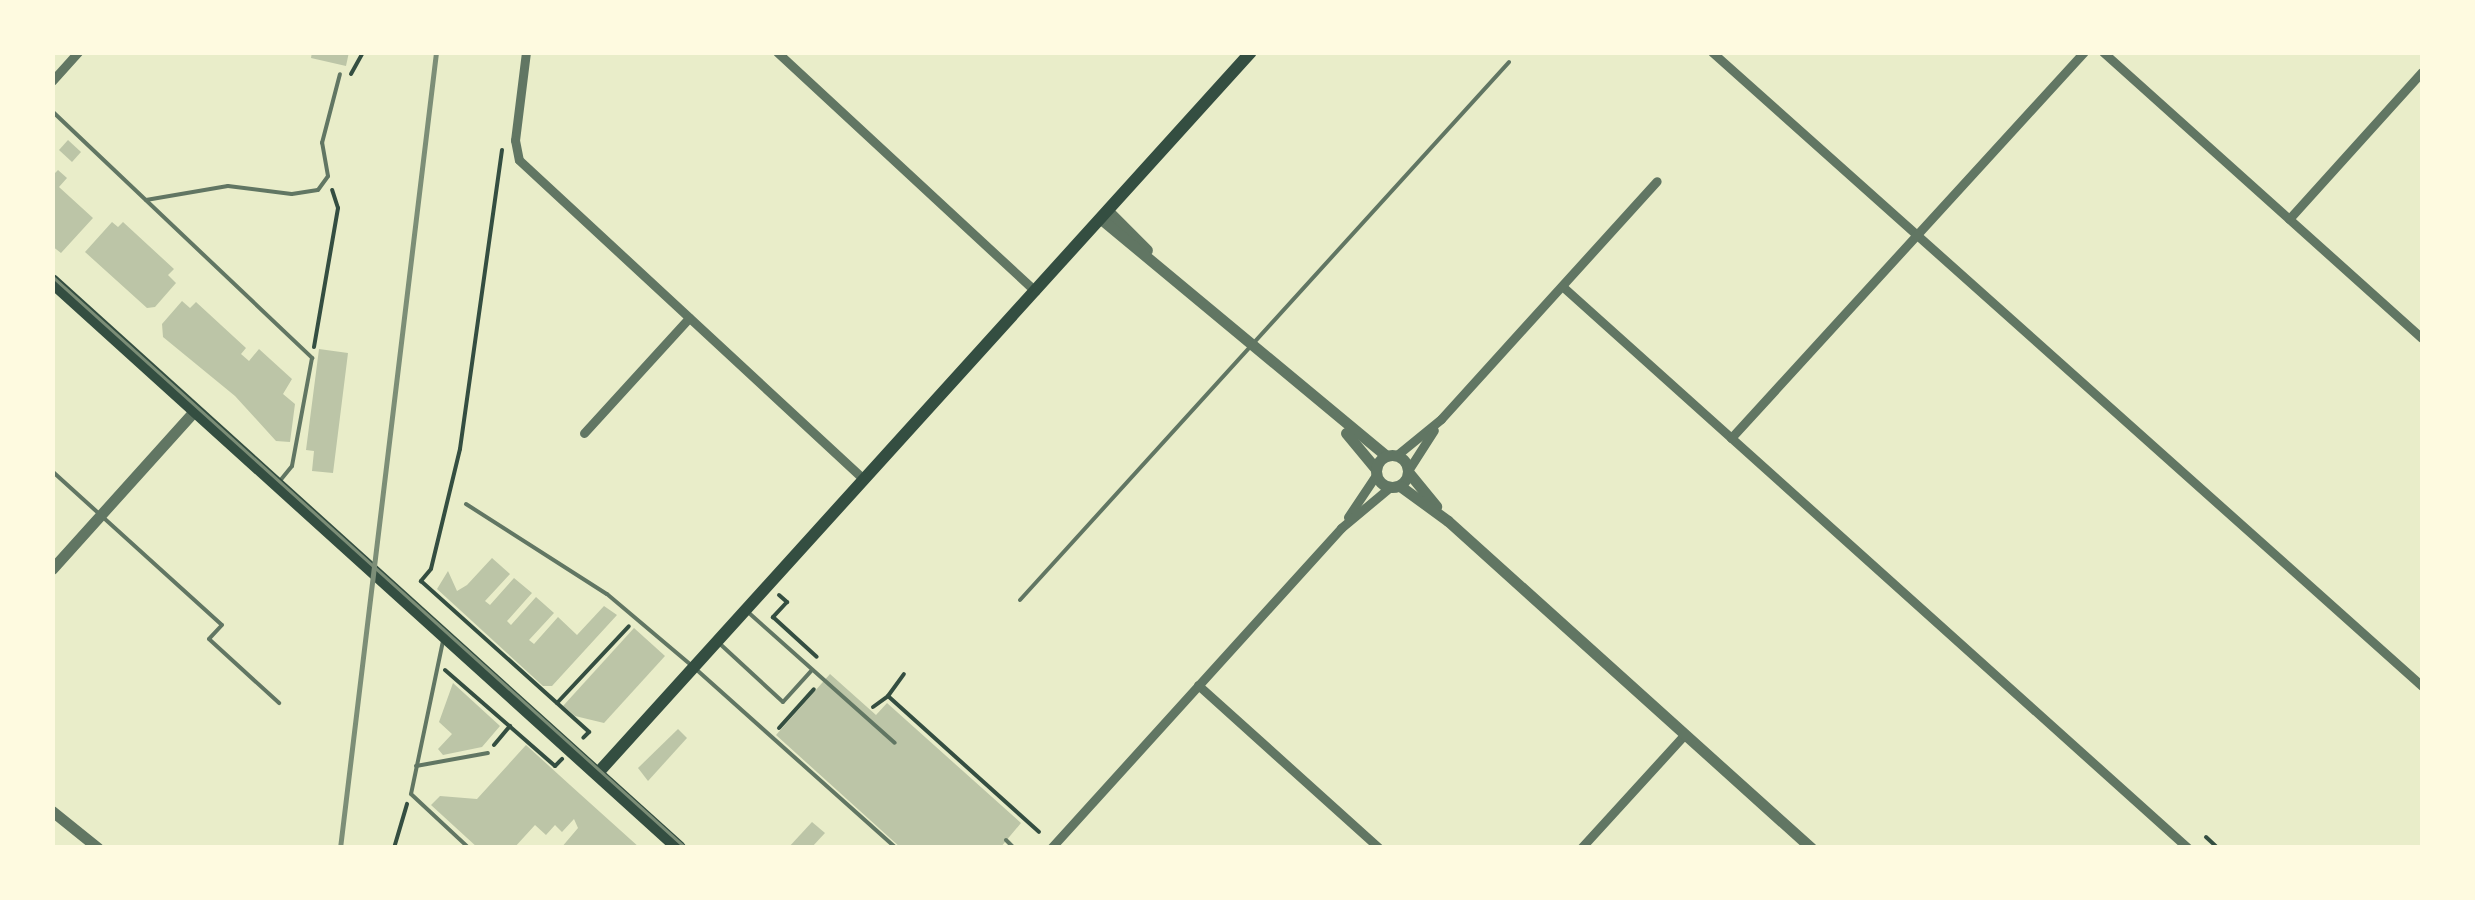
<!DOCTYPE html>
<html>
<head>
<meta charset="utf-8">
<style>
  body { margin:0 }
  #map { position:relative; width:2475px; height:900px; overflow:hidden; background:#e9edc9; font-family:"Golos Text",sans-serif }
  div>[style] { position:absolute }
  .building>* { inset:0; background:#bcc5a7 }
  .path>* { height:4px; margin:-2px; padding:0 2px; transform-origin:2px; border-radius:2px; background:#344e41 }
  .service>* { height:4px; margin:-2px; padding:0 2px; transform-origin:2px; border-radius:2px; background:#617663 }
  .minor>* { height:9px; margin:-4.5px; padding:0 4.5px; transform-origin:4.5px; border-radius:4.5px; background:#617663 }
  .tertiary>* { height:11px; margin:-5.5px; padding:0 5.5px; transform-origin:5.5px; border-radius:5.5px; background:#617663 }
  .tertiary>.ring { margin:-5.5px; padding:0; box-sizing:content-box; background:none; border:11px solid #617663; border-radius:50% }
  .secondary>* { height:12px; margin:-6px; padding:0 6px; transform-origin:6px; border-radius:6px; background:#344e41 }
  .trunk>* { height:14px; margin:-7px; padding:0 7px; transform-origin:7px; border-radius:7px; background:#344e41 }
  .tram>* { height:2.5px; margin:-1.25px; padding:0 1.25px; transform-origin:1.25px; border-radius:1.25px; background:#7c8e77 }
  .rail>* { height:5px; margin:-2.5px; padding:0 2.5px; transform-origin:2.5px; border-radius:2.5px; background:#7c8e77 }
  span { translate:-50% -50%; white-space:nowrap; text-align:center; line-height:1.15; -webkit-text-stroke:10px #fefae0; paint-order:stroke }
  .frame { position:absolute; inset:0; border:55px solid #fefae0; pointer-events:none }
</style>
</head>
<body>
<div id="map">
  <div class="building">
    <div style="clip-path:polygon(312px 52px,349px 52px,346px 66px,311px 58px)"></div>
    <div style="clip-path:polygon(68px 140px,81px 152px,72px 162px,59px 150px)"></div>
    <div style="clip-path:polygon(58px 170px,67px 178px,59px 187px,93px 218px,61px 253px,52px 246px,52px 176px)"></div>
    <div style="clip-path:polygon(112px 222px,118px 227px,123px 222px,174px 269px,168px 275px,176px 283px,155px 307px,147px 308px,85px 252px)"></div>
    <div style="clip-path:polygon(182px 301px,190px 308px,196px 302px,246px 348px,241px 354px,249px 361px,259px 349px,292px 379px,283px 394px,295px 404px,290px 442px,276px 441px,235px 396px,163px 337px,162px 324px)"></div>
    <div style="clip-path:polygon(319px 349px,348px 353px,333px 473px,312px 471px,314px 451px,306px 450px)"></div>
    <div style="clip-path:polygon(492px 558px,510px 574px,485px 601px,490px 605px,514px 578px,532px 593px,507px 621px,511px 625px,536px 597px,554px 613px,529px 640px,534px 644px,558px 617px,577px 635px,604px 606px,617px 615px,552px 686px,543px 686px,437px 589px,448px 571px,457px 591px,467px 585px)"></div>
    <div style="clip-path:polygon(634px 628px,665px 656px,604px 723px,575px 716px,563px 706px)"></div>
    <div style="clip-path:polygon(830px 674px,876px 715px,887px 703px,1021px 823px,1000px 848px,901px 848px,776px 735px)"></div>
    <div style="clip-path:polygon(453px 683px,500px 726px,482px 747px,443px 755px,438px 749px,452px 734px,439px 722px)"></div>
    <div style="clip-path:polygon(678px 729px,687px 738px,648px 781px,638px 768px)"></div>
    <div style="clip-path:polygon(526px 745px,570px 785px,640px 848px,561px 848px,578px 828px,574px 819px,562px 832px,555px 825px,546px 835px,535px 825px,514px 848px,478px 848px,431px 805px,440px 796px,477px 799px)"></div>
    <div style="clip-path:polygon(812px 822px,825px 833px,811px 848px,788px 848px)"></div>
  </div>
  <div class="path">
    <div style="left:351px;top:74px;width:25px;rotate:-61deg"></div>
    <div style="left:502px;top:150px;width:302px;rotate:98deg"></div>
    <div style="left:460px;top:449px;width:123px;rotate:103.6deg"></div>
    <div style="left:431px;top:569px;width:16px;rotate:130deg"></div>
    <div style="left:421px;top:581px;width:226px;rotate:41.9deg"></div>
    <div style="left:589px;top:732px;width:8px;rotate:135deg"></div>
    <div style="left:314px;top:347px;width:141px;rotate:-80.2deg"></div>
    <div style="left:338px;top:208px;width:19px;rotate:-108deg"></div>
    <div style="left:779px;top:595px;width:11px;rotate:41deg"></div>
    <div style="left:787px;top:602px;width:21px;rotate:133deg"></div>
    <div style="left:773px;top:617px;width:59px;rotate:42.3deg"></div>
    <div style="left:445px;top:670px;width:146px;rotate:41.1deg"></div>
    <div style="left:555px;top:766px;width:10px;rotate:-45deg"></div>
    <div style="left:888px;top:696px;width:27px;rotate:-54deg"></div>
    <div style="left:557px;top:703px;width:105px;rotate:-46.9deg"></div>
    <div style="left:873px;top:707px;width:19px;rotate:-36deg"></div>
    <div style="left:888px;top:696px;width:203px;rotate:42deg"></div>
    <div style="left:779px;top:728px;width:52px;rotate:-48.1deg"></div>
    <div style="left:494px;top:745px;width:25px;rotate:-50deg"></div>
    <div style="left:2206px;top:837px;width:16px;rotate:43deg"></div>
    <div style="left:394px;top:848px;width:46px;rotate:-73.5deg"></div>
  </div>
  <div class="service">
    <div style="left:52px;top:111px;width:359px;rotate:43.5deg"></div>
    <div style="left:312px;top:358px;width:110px;rotate:100.5deg"></div>
    <div style="left:292px;top:466px;width:21px;rotate:129deg"></div>
    <div style="left:146px;top:200px;width:83px;rotate:-9.7deg"></div>
    <div style="left:228px;top:186px;width:64px;rotate:7.1deg"></div>
    <div style="left:292px;top:194px;width:26px;rotate:-9deg"></div>
    <div style="left:318px;top:190px;width:17px;rotate:-54deg"></div>
    <div style="left:328px;top:176px;width:34px;rotate:-100deg"></div>
    <div style="left:322px;top:143px;width:71px;rotate:-75.4deg"></div>
    <div style="left:52px;top:471px;width:229px;rotate:42.2deg"></div>
    <div style="left:222px;top:625px;width:19px;rotate:133deg"></div>
    <div style="left:209px;top:639px;width:95px;rotate:42.4deg"></div>
    <div style="left:466px;top:504px;width:167px;rotate:32.6deg"></div>
    <div style="left:607px;top:594px;width:110px;rotate:40.2deg"></div>
    <div style="left:1020px;top:600px;width:727px;rotate:-47.73deg"></div>
    <div style="left:749px;top:613px;width:195px;rotate:41.7deg"></div>
    <div style="left:443px;top:641px;width:156px;rotate:101.8deg"></div>
    <div style="left:411px;top:794px;width:79px;rotate:43deg"></div>
    <div style="left:719px;top:643px;width:87px;rotate:42.7deg"></div>
    <div style="left:783px;top:702px;width:43px;rotate:-47.8deg"></div>
    <div style="left:698px;top:671px;width:266px;rotate:41.8deg"></div>
    <div style="left:416px;top:766px;width:73px;rotate:-10.2deg"></div>
    <div style="left:1006px;top:840px;width:11px;rotate:45deg"></div>
  </div>
  <div class="minor">
    <div style="left:526px;top:52px;width:89px;rotate:97.1deg"></div>
    <div style="left:515px;top:140px;width:20px;rotate:79deg"></div>
    <div style="left:519px;top:160px;width:470px;rotate:42.8deg"></div>
    <div style="left:777px;top:52px;width:352px;rotate:42.8deg"></div>
    <div style="left:1712px;top:52px;width:952px;rotate:41.76deg"></div>
    <div style="left:2103px;top:52px;width:428px;rotate:41.9deg"></div>
    <div style="left:52px;top:81px;width:39px;rotate:-48deg"></div>
    <div style="left:2289px;top:219px;width:198px;rotate:-47.9deg"></div>
    <div style="left:1562px;top:286px;width:841px;rotate:41.92deg"></div>
    <div style="left:584px;top:433px;width:156px;rotate:-47.6deg"></div>
    <div style="left:1731px;top:438px;width:523px;rotate:-47.56deg"></div>
    <div style="left:1397px;top:455px;width:57px;rotate:-39.3deg"></div>
    <div style="left:1441px;top:419px;width:321px;rotate:-47.8deg"></div>
    <div style="left:1409px;top:469px;width:46px;rotate:-57.3deg"></div>
    <div style="left:1348px;top:517px;width:50px;rotate:-56.3deg"></div>
    <div style="left:1198px;top:685px;width:244px;rotate:42deg"></div>
    <div style="left:1051px;top:848px;width:432px;rotate:-47.8deg"></div>
    <div style="left:1341px;top:528px;width:62px;rotate:-39.8deg"></div>
    <div style="left:1581px;top:848px;width:154px;rotate:-47.6deg"></div>
  </div>
  <div class="tertiary">
    <div style="left:1108px;top:211px;width:55px;rotate:45deg"></div>
    <div style="left:1101px;top:219px;width:371px;rotate:39.7deg"></div>
    <div style="left:1346px;top:433px;width:47px;rotate:50.2deg"></div>
    <div class="ring" style="left:1376px;top:455px;width:21px;height:21px"></div>
    <div style="left:1409px;top:473px;width:43px;rotate:50.7deg"></div>
    <div style="left:1400px;top:486px;width:59px;rotate:36.1deg"></div>
    <div style="left:1448px;top:521px;width:489px;rotate:42deg"></div>
    <div style="left:52px;top:569px;width:214px;rotate:-48deg"></div>
    <div style="left:52px;top:811px;width:59px;rotate:38.8deg"></div>
  </div>
  <div class="secondary">
    <div style="left:597px;top:774px;width:974px;rotate:-47.83deg"></div>
  </div>
  <div class="trunk">
    <div style="left:52px;top:281px;width:845px;rotate:42.12deg"></div>
  </div>
  <div class="tram">
    <div style="left:52px;top:276px;width:854px;rotate:42.06deg"></div>
  </div>
  <div class="rail">
    <div style="left:340px;top:848px;width:802px;rotate:-83.12deg"></div>
  </div>
  <div class="frame"></div>
</div>
</body>
</html>
